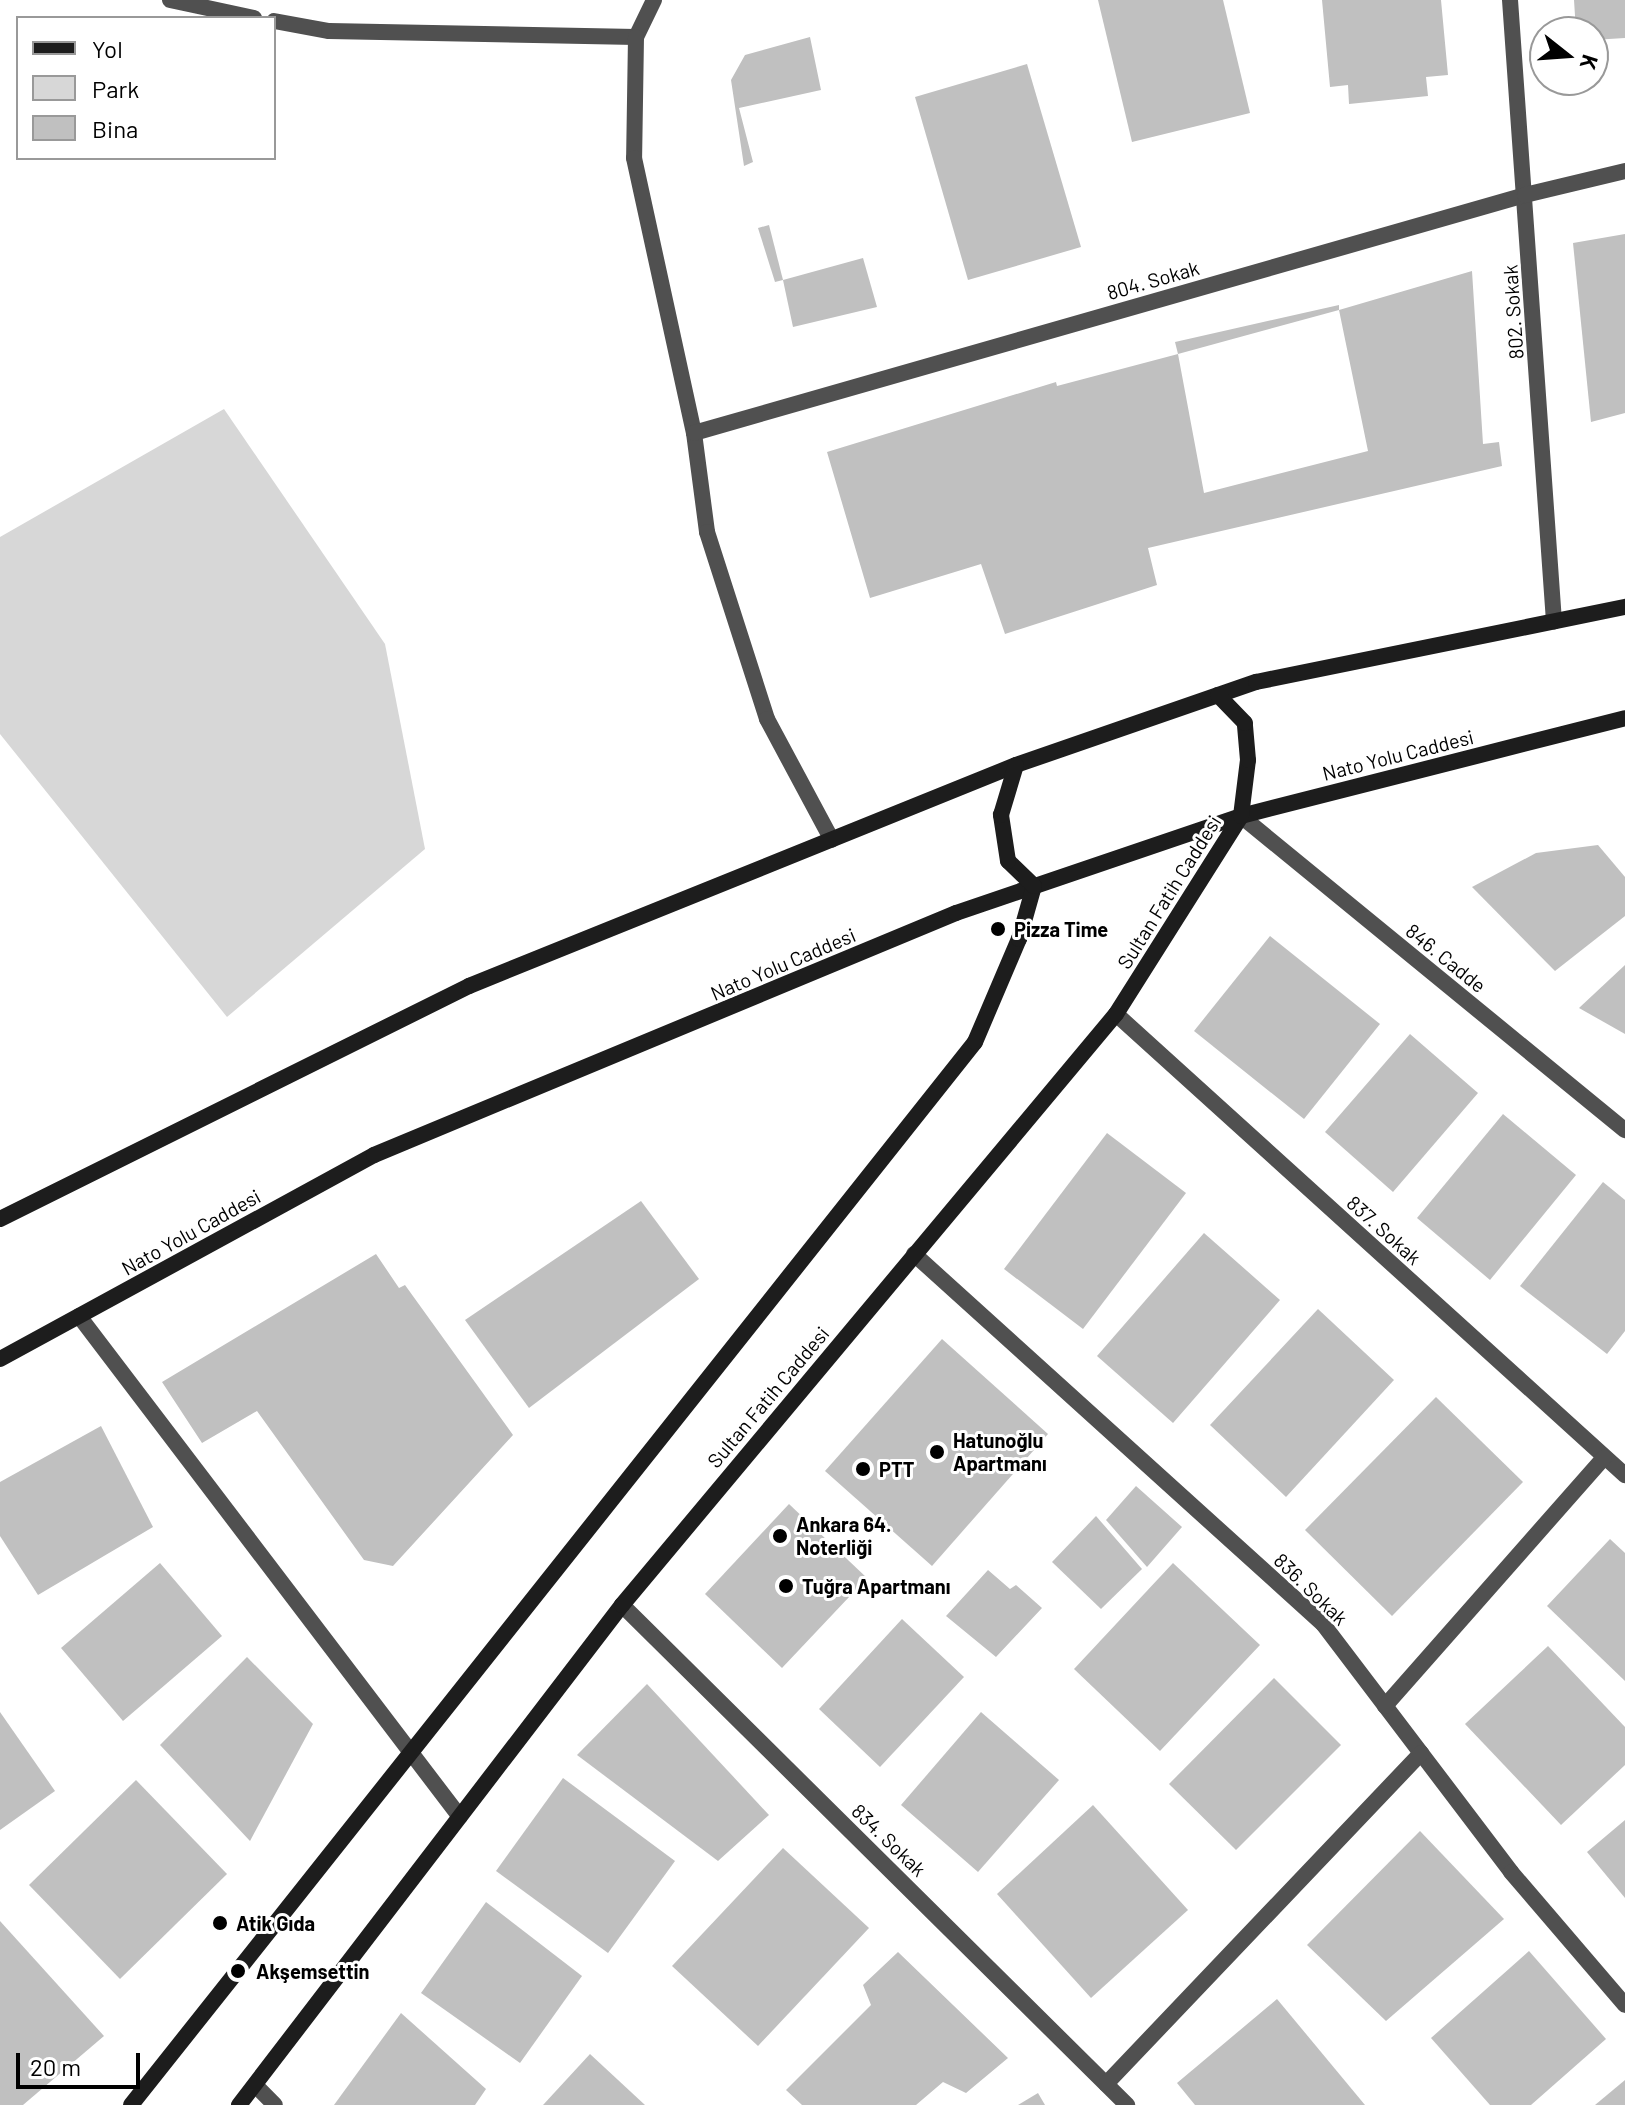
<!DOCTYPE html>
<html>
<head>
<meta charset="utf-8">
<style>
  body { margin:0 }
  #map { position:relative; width:1625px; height:2105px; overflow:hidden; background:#fff; font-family:Barlow,sans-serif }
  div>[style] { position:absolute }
  .green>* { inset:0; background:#d7d7d7 }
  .building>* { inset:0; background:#c0c0c0 }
  .service>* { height:16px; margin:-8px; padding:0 8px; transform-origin:8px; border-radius:8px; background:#505050 }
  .minor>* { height:16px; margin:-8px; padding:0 8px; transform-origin:8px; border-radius:8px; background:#505050 }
  .tertiary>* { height:16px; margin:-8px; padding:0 8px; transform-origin:8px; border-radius:8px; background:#505050 }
  .secondary>* { height:16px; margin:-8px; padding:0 8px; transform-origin:8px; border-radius:8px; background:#1d1d1d }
  .dots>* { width:22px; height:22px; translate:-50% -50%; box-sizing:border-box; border:4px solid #fff; border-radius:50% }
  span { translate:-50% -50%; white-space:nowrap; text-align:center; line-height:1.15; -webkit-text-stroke:6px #fff; paint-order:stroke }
  .street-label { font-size:20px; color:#000 }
  .poi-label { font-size:20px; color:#000; font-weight:700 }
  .left { translate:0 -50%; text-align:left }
  .legend { position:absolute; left:16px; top:16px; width:260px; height:144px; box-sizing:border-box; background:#fff; border:2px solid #999; margin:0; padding:10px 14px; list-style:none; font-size:24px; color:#000 }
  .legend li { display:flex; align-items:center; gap:16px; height:40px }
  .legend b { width:40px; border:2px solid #999 }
  .north { position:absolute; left:1529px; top:16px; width:80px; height:80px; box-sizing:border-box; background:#fff; border:2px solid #999; border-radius:50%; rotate:107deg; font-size:22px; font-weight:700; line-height:32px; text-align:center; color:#000 }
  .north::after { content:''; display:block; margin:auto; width:28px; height:36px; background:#000; clip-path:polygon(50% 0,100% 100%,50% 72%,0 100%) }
  .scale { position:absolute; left:16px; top:2053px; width:124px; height:36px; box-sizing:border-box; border:4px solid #000; border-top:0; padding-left:10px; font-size:24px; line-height:28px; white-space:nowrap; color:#000; -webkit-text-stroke:6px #fff; paint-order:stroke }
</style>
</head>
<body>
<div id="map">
  <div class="green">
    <div style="clip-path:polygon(224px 409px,385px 644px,425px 849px,227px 1017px,0 734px,0 537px)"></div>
  </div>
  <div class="building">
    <div style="clip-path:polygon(1098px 0,1223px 0,1250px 113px,1132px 142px)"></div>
    <div style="clip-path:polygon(1322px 0,1441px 0,1448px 75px,1426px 77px,1428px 96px,1349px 104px,1348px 85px,1330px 87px)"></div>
    <div style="clip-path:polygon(1574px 0,1625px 0,1625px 38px,1593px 40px,1593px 32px,1576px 32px)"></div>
    <div style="clip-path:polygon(810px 37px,821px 90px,739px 108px,753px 162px,744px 166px,731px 80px,745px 55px)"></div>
    <div style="clip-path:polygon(1027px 64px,1081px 247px,968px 280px,915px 97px)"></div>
    <div style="clip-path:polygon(769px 225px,783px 280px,775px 282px,758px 228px)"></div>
    <div style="clip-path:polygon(1625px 234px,1625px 413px,1591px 422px,1573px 243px)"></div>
    <div style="clip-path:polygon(863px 258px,877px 307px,793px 327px,783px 280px)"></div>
    <div style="clip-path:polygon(1472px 271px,1483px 444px,1499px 442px,1502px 466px,1148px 548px,1157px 585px,1005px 634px,981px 564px,870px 598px,827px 452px,1056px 382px,1057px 386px,1178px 354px,1204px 493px,1368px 451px,1339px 310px)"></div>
    <div style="clip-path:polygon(1339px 305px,1339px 310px,1178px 354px,1175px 342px)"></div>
    <div style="clip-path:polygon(1598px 845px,1625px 877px,1625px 916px,1555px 971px,1472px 887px,1536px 853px)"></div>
    <div style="clip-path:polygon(1270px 936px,1380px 1024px,1304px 1119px,1194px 1031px)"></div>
    <div style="clip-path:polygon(1625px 965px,1625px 1034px,1579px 1008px)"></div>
    <div style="clip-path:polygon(1410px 1034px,1478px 1093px,1393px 1192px,1325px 1132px)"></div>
    <div style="clip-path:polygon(1503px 1114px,1576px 1175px,1490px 1280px,1417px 1218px)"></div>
    <div style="clip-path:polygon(1107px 1133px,1186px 1193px,1083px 1329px,1004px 1269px)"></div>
    <div style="clip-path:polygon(1603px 1182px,1625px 1200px,1625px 1331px,1607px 1354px,1520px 1286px)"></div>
    <div style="clip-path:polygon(641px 1201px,699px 1279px,529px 1408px,465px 1320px)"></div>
    <div style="clip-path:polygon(1204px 1233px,1280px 1300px,1173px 1423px,1097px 1356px)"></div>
    <div style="clip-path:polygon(376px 1254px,399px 1288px,405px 1285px,513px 1435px,393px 1566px,364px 1560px,257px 1411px,202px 1443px,162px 1382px)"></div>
    <div style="clip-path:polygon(1318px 1309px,1394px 1380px,1286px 1497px,1210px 1425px)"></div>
    <div style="clip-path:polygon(942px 1339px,1048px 1434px,932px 1566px,825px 1471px)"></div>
    <div style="clip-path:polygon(1436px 1397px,1523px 1482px,1392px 1616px,1305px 1530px)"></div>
    <div style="clip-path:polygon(101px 1426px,153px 1527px,38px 1595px,0 1536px,0 1482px)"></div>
    <div style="clip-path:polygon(1136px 1486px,1182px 1527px,1147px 1567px,1106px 1520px)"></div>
    <div style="clip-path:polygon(789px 1504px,867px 1578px,782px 1668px,705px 1594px)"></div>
    <div style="clip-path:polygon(1096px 1516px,1142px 1569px,1101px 1609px,1052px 1562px)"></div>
    <div style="clip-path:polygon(1610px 1539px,1625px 1553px,1625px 1681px,1547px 1606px)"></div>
    <div style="clip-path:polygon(160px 1563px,222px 1636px,123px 1721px,61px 1648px)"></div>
    <div style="clip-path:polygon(1173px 1563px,1260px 1645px,1160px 1751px,1074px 1669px)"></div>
    <div style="clip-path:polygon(988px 1570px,1010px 1589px,1016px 1585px,1042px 1608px,996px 1657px,946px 1616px)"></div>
    <div style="clip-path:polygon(902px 1619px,964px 1677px,880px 1767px,819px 1709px)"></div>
    <div style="clip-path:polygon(1548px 1646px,1625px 1727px,1625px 1765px,1561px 1825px,1465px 1724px)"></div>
    <div style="clip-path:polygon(247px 1657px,313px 1724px,250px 1841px,160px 1745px)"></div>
    <div style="clip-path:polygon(1274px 1678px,1341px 1745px,1236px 1850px,1169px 1784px)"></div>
    <div style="clip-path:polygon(647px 1684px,769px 1815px,718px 1861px,577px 1755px)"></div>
    <div style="clip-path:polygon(0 1712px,55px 1791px,0 1830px)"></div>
    <div style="clip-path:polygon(981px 1712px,1059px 1780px,978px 1872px,901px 1805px)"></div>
    <div style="clip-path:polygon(563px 1778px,675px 1861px,608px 1953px,496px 1871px)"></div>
    <div style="clip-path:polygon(136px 1780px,227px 1874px,120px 1979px,29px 1885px)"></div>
    <div style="clip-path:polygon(1093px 1805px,1188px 1910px,1091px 1998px,997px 1894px)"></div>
    <div style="clip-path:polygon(1625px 1820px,1625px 1898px,1587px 1852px)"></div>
    <div style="clip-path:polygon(1420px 1831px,1504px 1919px,1386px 2021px,1307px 1945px)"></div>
    <div style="clip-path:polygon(783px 1848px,869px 1928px,758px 2046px,672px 1966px)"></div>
    <div style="clip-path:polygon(486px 1902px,582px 1976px,520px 2063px,421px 1993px)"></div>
    <div style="clip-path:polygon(0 1921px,104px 2036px,23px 2105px,0 2105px)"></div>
    <div style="clip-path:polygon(1529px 1951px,1606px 2039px,1531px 2105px,1490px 2105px,1431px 2038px)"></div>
    <div style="clip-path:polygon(898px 1952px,1008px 2058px,966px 2093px,943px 2082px,916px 2105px,802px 2105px,786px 2090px,871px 2005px,863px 1985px)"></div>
    <div style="clip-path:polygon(1277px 1999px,1365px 2105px,1195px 2105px,1177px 2083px)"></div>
    <div style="clip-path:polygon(401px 2013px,486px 2089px,475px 2105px,334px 2105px)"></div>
    <div style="clip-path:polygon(590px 2054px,645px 2105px,543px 2105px)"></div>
    <div style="clip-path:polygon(1625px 2080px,1625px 2105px,1595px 2105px)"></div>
    <div style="clip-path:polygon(1038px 2093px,1045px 2105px,1018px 2105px)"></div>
  </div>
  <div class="service">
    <div style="left:170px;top:0;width:86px;rotate:12.1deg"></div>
    <div style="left:274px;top:21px;width:56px;rotate:10.3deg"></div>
    <div style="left:329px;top:31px;width:307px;rotate:1.1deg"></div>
  </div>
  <div class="minor">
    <div style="left:654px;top:0;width:41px;rotate:115.9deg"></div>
    <div style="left:636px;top:37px;width:121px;rotate:90.9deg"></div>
    <div style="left:634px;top:158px;width:281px;rotate:77.7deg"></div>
    <div style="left:694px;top:433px;width:100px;rotate:82.5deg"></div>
    <div style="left:707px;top:532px;width:196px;rotate:72.2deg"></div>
    <div style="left:767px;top:719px;width:137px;rotate:61.8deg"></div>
    <div style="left:1510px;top:0;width:623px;rotate:85.95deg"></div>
    <div style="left:694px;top:433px;width:864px;rotate:-15.98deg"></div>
    <div style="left:1525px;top:195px;width:103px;rotate:-13.5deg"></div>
    <div style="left:1116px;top:1014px;width:687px;rotate:42.17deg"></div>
    <div style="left:914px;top:1254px;width:552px;rotate:42.13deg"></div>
    <div style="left:1323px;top:1624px;width:311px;rotate:52.8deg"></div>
    <div style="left:1511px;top:1872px;width:175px;rotate:49.4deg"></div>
    <div style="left:79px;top:1316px;width:629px;rotate:52.75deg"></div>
    <div style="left:622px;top:1605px;width:711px;rotate:44.71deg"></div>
    <div style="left:1385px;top:1706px;width:331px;rotate:-48.6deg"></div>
    <div style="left:1106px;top:2084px;width:457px;rotate:-46.4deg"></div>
    <div style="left:255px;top:2085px;width:28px;rotate:45deg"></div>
  </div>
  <div class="tertiary">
    <div style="left:1241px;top:816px;width:496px;rotate:39.3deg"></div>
  </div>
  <div class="secondary">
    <div style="left:0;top:1219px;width:524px;rotate:-26.42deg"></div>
    <div style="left:469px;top:986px;width:590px;rotate:-22deg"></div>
    <div style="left:1016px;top:765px;width:254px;rotate:-19.1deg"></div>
    <div style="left:1256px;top:682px;width:377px;rotate:-11.5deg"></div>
    <div style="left:0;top:1359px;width:426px;rotate:-28.6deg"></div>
    <div style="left:374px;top:1155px;width:630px;rotate:-22.58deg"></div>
    <div style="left:956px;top:913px;width:301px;rotate:-18.8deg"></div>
    <div style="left:1241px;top:816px;width:396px;rotate:-14.3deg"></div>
    <div style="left:131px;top:2105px;width:1357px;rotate:-51.55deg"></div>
    <div style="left:975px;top:1042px;width:112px;rotate:-66.9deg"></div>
    <div style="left:1019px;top:939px;width:55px;rotate:-74.2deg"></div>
    <div style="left:1034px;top:886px;width:36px;rotate:-136deg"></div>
    <div style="left:1008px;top:861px;width:47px;rotate:-98.7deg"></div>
    <div style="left:1001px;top:815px;width:52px;rotate:-73.3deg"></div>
    <div style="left:239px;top:2105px;width:630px;rotate:-52.55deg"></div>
    <div style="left:622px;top:1605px;width:770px;rotate:-50.11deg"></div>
    <div style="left:1116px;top:1014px;width:234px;rotate:-57.7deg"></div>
    <div style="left:1241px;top:816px;width:56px;rotate:-82.9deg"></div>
    <div style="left:1248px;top:760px;width:37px;rotate:-95deg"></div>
    <div style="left:1245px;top:723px;width:39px;rotate:-134deg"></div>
  </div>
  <div class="dots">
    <div style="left:998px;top:929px;background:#000"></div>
    <div style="left:937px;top:1452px;background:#000"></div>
    <div style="left:863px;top:1469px;background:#000"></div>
    <div style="left:780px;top:1536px;background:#000"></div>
    <div style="left:786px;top:1586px;background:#000"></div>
    <div style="left:220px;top:1923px;background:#000"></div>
    <div style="left:238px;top:1971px;background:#000"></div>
  </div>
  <div class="street-label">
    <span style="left:1153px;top:280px;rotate:-16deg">804. Sokak</span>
    <span style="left:1513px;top:312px;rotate:-94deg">802. Sokak</span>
    <span style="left:1398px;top:755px;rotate:-14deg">Nato Yolu Caddesi</span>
    <span style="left:1169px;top:892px;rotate:-58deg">Sultan Fatih Caddesi</span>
    <span style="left:1446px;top:958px;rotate:39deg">846. Cadde</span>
    <span style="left:783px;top:964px;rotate:-23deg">Nato Yolu Caddesi</span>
    <span style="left:1384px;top:1230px;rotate:42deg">837. Sokak</span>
    <span style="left:191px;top:1232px;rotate:-29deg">Nato Yolu Caddesi</span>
    <span style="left:768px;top:1397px;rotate:-50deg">Sultan Fatih Caddesi</span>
    <span style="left:1311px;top:1589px;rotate:44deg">836. Sokak</span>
    <span style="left:889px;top:1840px;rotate:44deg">834. Sokak</span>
  </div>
  <div class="poi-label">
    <span class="left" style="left:1014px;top:929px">Pizza Time</span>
    <span class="left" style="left:953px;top:1452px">Hatunoğlu<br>Apartmanı</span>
    <span class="left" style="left:879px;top:1469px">PTT</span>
    <span class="left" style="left:796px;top:1536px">Ankara 64.<br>Noterliği</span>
    <span class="left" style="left:802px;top:1586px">Tuğra Apartmanı</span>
    <span class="left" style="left:236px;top:1923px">Atik Gıda</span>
    <span class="left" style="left:256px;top:1971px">Akşemsettin</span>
  </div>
  <ul class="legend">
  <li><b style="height:10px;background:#1d1d1d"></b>Yol</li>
  <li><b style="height:22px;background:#d7d7d7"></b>Park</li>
  <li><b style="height:22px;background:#c0c0c0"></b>Bina</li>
  </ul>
  <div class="north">K</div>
  <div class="scale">20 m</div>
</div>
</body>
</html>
